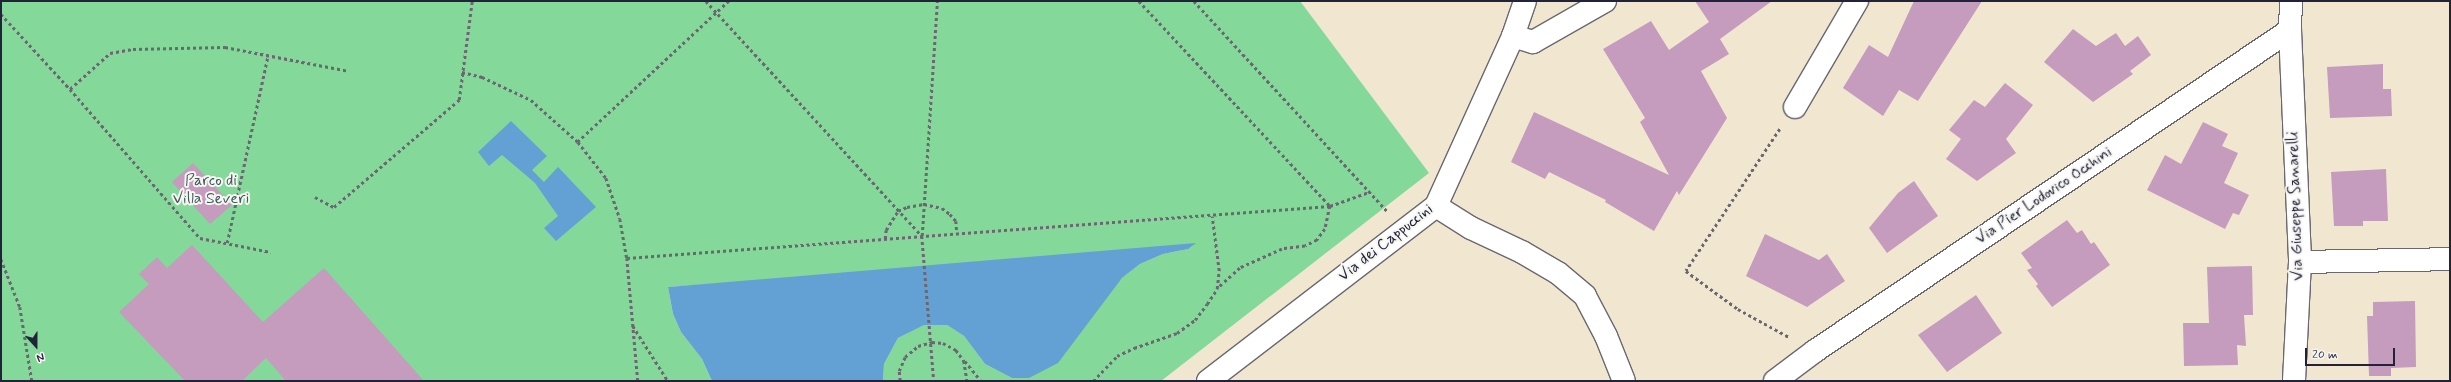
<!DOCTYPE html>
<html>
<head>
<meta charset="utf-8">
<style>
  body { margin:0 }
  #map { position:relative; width:2451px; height:382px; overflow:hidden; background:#f1e7d1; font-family:Mynerve,sans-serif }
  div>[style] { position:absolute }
  .green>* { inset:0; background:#84d89a }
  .water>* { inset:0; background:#63a1d5 }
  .building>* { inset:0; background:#c59bbe }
  .path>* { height:2.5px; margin-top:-1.25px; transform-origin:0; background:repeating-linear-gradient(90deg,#6a6770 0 3px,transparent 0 6px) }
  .roads { filter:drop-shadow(1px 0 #6a6770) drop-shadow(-1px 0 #6a6770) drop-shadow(0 1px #6a6770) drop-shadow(0 -1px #6a6770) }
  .minor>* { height:22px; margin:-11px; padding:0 11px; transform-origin:11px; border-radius:11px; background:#fff }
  span { translate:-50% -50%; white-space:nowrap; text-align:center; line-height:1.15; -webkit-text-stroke:4px #f6f6f2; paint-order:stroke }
  .park-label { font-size:16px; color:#3f5958 }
  .street-label { font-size:16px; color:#22223b }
  .frame { position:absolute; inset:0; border:2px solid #22223b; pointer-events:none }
  .north { position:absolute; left:16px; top:326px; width:40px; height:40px; -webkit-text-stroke:3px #f6f6f2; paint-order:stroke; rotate:159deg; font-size:11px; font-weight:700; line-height:16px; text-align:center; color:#22223b }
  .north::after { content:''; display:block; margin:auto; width:14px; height:18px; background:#22223b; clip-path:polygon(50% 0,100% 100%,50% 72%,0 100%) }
  .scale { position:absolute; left:2305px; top:348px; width:90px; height:18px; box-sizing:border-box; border:2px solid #22223b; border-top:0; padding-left:5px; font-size:12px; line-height:14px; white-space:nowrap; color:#22223b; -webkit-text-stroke:3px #f6f6f2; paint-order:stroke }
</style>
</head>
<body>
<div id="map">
  <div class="green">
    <div style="clip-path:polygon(1px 1px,1300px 1px,1429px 173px,1161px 381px,883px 381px,884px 364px,898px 338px,923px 325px,947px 325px,964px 336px,985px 364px,1012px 378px,1029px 377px,1122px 278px,1140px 264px,1163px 254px,1188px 249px,668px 287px,673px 314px,681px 332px,702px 359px,712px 381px,1px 381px)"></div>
  </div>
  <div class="water">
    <div style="clip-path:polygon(511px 121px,547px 156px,532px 170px,544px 182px,558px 167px,596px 207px,556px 241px,544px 228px,558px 216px,535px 183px,502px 155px,489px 166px,478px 152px)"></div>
    <div style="clip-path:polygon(1196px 243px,1188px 249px,1163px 254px,1140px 264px,1122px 278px,1058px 363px,1029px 378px,1012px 378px,985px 364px,964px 336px,947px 325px,924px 325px,898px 338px,884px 364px,883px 381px,712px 381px,702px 359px,681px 332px,673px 314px,668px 287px)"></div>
  </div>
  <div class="building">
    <div style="clip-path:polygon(1695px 1px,1772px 1px,1720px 39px,1729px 54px,1701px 71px,1727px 118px,1679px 195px,1677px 191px,1654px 231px,1605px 202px,1606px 200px,1549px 172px,1545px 179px,1511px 162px,1534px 112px,1669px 175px,1640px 122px,1645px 118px,1603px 49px,1651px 21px,1669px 50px,1709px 22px)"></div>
    <div style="clip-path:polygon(1914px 1px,1982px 1px,1918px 101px,1899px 90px,1883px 116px,1843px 88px,1869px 45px,1888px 57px)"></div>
    <div style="clip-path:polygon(2073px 29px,2096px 46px,2116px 33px,2125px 46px,2138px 36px,2151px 55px,2130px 71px,2133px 74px,2093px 102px,2044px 62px)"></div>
    <div style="clip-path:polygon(2383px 64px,2383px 89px,2391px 89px,2392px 116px,2330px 118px,2327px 67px)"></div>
    <div style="clip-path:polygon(2005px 83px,2033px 105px,2006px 139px,2016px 153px,1977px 181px,1946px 159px,1961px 139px,1949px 130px,1974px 100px,1985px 107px)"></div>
    <div style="clip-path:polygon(2203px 122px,2228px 134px,2222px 146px,2238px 153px,2224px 183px,2249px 195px,2239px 215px,2233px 213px,2225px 229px,2147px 190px,2165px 155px,2181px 164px)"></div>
    <div style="clip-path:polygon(193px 163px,232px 205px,210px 224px,172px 182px)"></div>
    <div style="clip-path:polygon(2386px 169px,2388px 221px,2363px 221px,2363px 226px,2334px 226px,2331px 172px)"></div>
    <div style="clip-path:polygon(1914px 181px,1938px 216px,1887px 253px,1869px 228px,1898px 193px)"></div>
    <div style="clip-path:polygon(2067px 220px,2077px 233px,2082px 230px,2091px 244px,2094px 242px,2110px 265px,2052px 307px,2036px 286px,2038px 284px,2027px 270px,2032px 268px,2021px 253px)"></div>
    <div style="clip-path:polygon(1765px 234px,1819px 260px,1827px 254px,1845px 281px,1807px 307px,1746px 276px)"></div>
    <div style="clip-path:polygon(192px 245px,263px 322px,324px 268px,424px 381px,286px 381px,266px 358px,242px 381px,185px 381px,119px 312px,149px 284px,139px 274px,157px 257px,167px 268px)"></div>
    <div style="clip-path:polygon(2252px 266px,2253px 315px,2244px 315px,2246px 346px,2237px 345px,2238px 365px,2184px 366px,2183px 323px,2209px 323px,2207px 267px)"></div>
    <div style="clip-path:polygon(1976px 295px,2002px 333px,1947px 372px,1918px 335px)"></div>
    <div style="clip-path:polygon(2415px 301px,2416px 367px,2391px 368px,2391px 376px,2369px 376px,2367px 316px,2373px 316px,2373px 302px)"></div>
  </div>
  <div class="path">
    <div style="left:706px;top:1px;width:319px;rotate:47.4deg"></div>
    <div style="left:922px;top:236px;width:235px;rotate:-86.3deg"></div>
    <div style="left:729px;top:1px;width:207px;rotate:137deg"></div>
    <div style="left:578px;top:142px;width:46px;rotate:52.1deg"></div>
    <div style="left:606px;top:178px;width:43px;rotate:71.1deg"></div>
    <div style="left:620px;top:219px;width:40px;rotate:80deg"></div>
    <div style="left:627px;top:258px;width:705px;rotate:-4.23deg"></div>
    <div style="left:1330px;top:206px;width:41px;rotate:-19.7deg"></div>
    <div style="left:1139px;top:1px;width:280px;rotate:47deg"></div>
    <div style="left:1330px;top:206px;width:24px;rotate:102deg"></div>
    <div style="left:1325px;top:229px;width:14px;rotate:126deg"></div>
    <div style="left:1317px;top:240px;width:13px;rotate:153deg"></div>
    <div style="left:1305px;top:246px;width:23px;rotate:173deg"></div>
    <div style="left:1282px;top:249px;width:46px;rotate:155.7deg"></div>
    <div style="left:1240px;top:268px;width:31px;rotate:138deg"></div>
    <div style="left:1194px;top:1px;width:285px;rotate:47.4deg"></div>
    <div style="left:1px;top:14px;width:102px;rotate:47.4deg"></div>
    <div style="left:70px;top:89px;width:54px;rotate:-42deg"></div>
    <div style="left:110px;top:53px;width:23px;rotate:-10deg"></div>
    <div style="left:133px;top:49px;width:92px;rotate:-1.2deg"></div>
    <div style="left:225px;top:47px;width:125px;rotate:11deg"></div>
    <div style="left:462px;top:72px;width:21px;rotate:14deg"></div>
    <div style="left:482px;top:77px;width:54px;rotate:25.1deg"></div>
    <div style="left:531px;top:100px;width:63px;rotate:41.8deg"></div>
    <div style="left:70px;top:89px;width:198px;rotate:48.9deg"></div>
    <div style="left:200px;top:238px;width:72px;rotate:11.2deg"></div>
    <div style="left:1780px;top:129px;width:170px;rotate:123.5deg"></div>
    <div style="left:1686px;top:271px;width:64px;rotate:36.2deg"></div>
    <div style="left:1738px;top:309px;width:58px;rotate:28.8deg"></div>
    <div style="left:315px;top:197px;width:21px;rotate:28deg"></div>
    <div style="left:334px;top:207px;width:165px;rotate:-40.6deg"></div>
    <div style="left:459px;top:100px;width:100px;rotate:-82.5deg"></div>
    <div style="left:922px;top:236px;width:145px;rotate:85.3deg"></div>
    <div style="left:885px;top:239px;width:9px;rotate:-84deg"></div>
    <div style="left:886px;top:230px;width:22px;rotate:-58deg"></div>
    <div style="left:898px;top:211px;width:10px;rotate:-24deg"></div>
    <div style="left:907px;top:207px;width:17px;rotate:-10deg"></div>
    <div style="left:924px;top:204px;width:18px;rotate:13deg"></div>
    <div style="left:942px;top:208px;width:10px;rotate:37deg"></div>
    <div style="left:950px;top:214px;width:9px;rotate:49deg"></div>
    <div style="left:956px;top:221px;width:12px;rotate:85deg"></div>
    <div style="left:227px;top:243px;width:192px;rotate:-77.7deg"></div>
    <div style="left:627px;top:258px;width:123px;rotate:84.9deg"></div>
    <div style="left:1px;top:259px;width:52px;rotate:68.4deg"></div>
    <div style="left:20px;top:307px;width:75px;rotate:80.8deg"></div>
    <div style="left:633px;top:326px;width:65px;rotate:57.5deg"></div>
    <div style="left:965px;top:361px;width:26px;rotate:51deg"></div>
    <div style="left:900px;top:381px;width:10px;rotate:-96deg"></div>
    <div style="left:899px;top:371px;width:15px;rotate:-67deg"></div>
    <div style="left:905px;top:357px;width:17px;rotate:-40deg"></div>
    <div style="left:918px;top:346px;width:15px;rotate:-16deg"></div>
    <div style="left:932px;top:342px;width:11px;rotate:5deg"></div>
    <div style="left:943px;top:343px;width:15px;rotate:28deg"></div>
    <div style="left:956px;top:350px;width:14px;rotate:54deg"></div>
    <div style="left:964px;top:361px;width:20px;rotate:81deg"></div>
    <div style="left:1093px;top:381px;width:35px;rotate:-46deg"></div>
    <div style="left:1117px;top:356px;width:19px;rotate:-25deg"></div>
    <div style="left:1134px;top:348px;width:46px;rotate:-19.2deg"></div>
    <div style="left:1177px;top:333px;width:22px;rotate:-36deg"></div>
    <div style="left:1195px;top:320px;width:20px;rotate:-53deg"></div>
    <div style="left:1207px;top:304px;width:18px;rotate:-56deg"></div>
    <div style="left:1217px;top:289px;width:18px;rotate:-84deg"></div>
    <div style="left:1219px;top:271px;width:55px;rotate:-97.3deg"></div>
  </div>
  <div class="roads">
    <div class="minor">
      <div style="left:2290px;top:30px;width:232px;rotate:87.5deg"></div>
      <div style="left:2300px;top:262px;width:119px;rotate:92.9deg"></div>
      <div style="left:1513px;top:36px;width:21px;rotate:17deg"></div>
      <div style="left:1533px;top:42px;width:83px;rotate:-29.7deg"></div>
      <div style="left:1795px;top:107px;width:123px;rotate:-59.7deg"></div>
      <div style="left:1436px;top:206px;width:41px;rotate:32.2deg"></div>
      <div style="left:1471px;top:228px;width:56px;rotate:25.2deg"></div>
      <div style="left:1522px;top:252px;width:42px;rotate:30.3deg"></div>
      <div style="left:1558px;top:273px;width:35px;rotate:40deg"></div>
      <div style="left:1585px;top:296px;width:45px;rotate:62.3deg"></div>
      <div style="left:1606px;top:336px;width:48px;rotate:68.2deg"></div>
      <div style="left:2300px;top:262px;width:150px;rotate:-1.1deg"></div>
      <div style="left:1208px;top:381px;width:287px;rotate:-37.5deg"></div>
      <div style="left:1436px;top:206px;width:187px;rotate:-65.6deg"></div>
      <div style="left:1513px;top:36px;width:37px;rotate:-71deg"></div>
      <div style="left:1775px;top:381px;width:50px;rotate:-36.9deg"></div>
      <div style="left:1815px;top:351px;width:573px;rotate:-34.05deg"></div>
      <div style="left:2290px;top:30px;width:29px;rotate:-88deg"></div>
    </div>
  </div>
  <div class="park-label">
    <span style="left:211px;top:190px">Parco di<br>Villa Severi</span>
  </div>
  <div class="street-label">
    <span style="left:2044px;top:196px;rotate:-34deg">Via Pier Lodovico Occhini</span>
    <span style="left:2296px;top:206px;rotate:-92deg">Via Giuseppe Sanarelli</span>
    <span style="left:1386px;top:243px;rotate:-38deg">Via dei Cappuccini</span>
  </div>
  <div class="frame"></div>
  <div class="north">N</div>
  <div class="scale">20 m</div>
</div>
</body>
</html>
